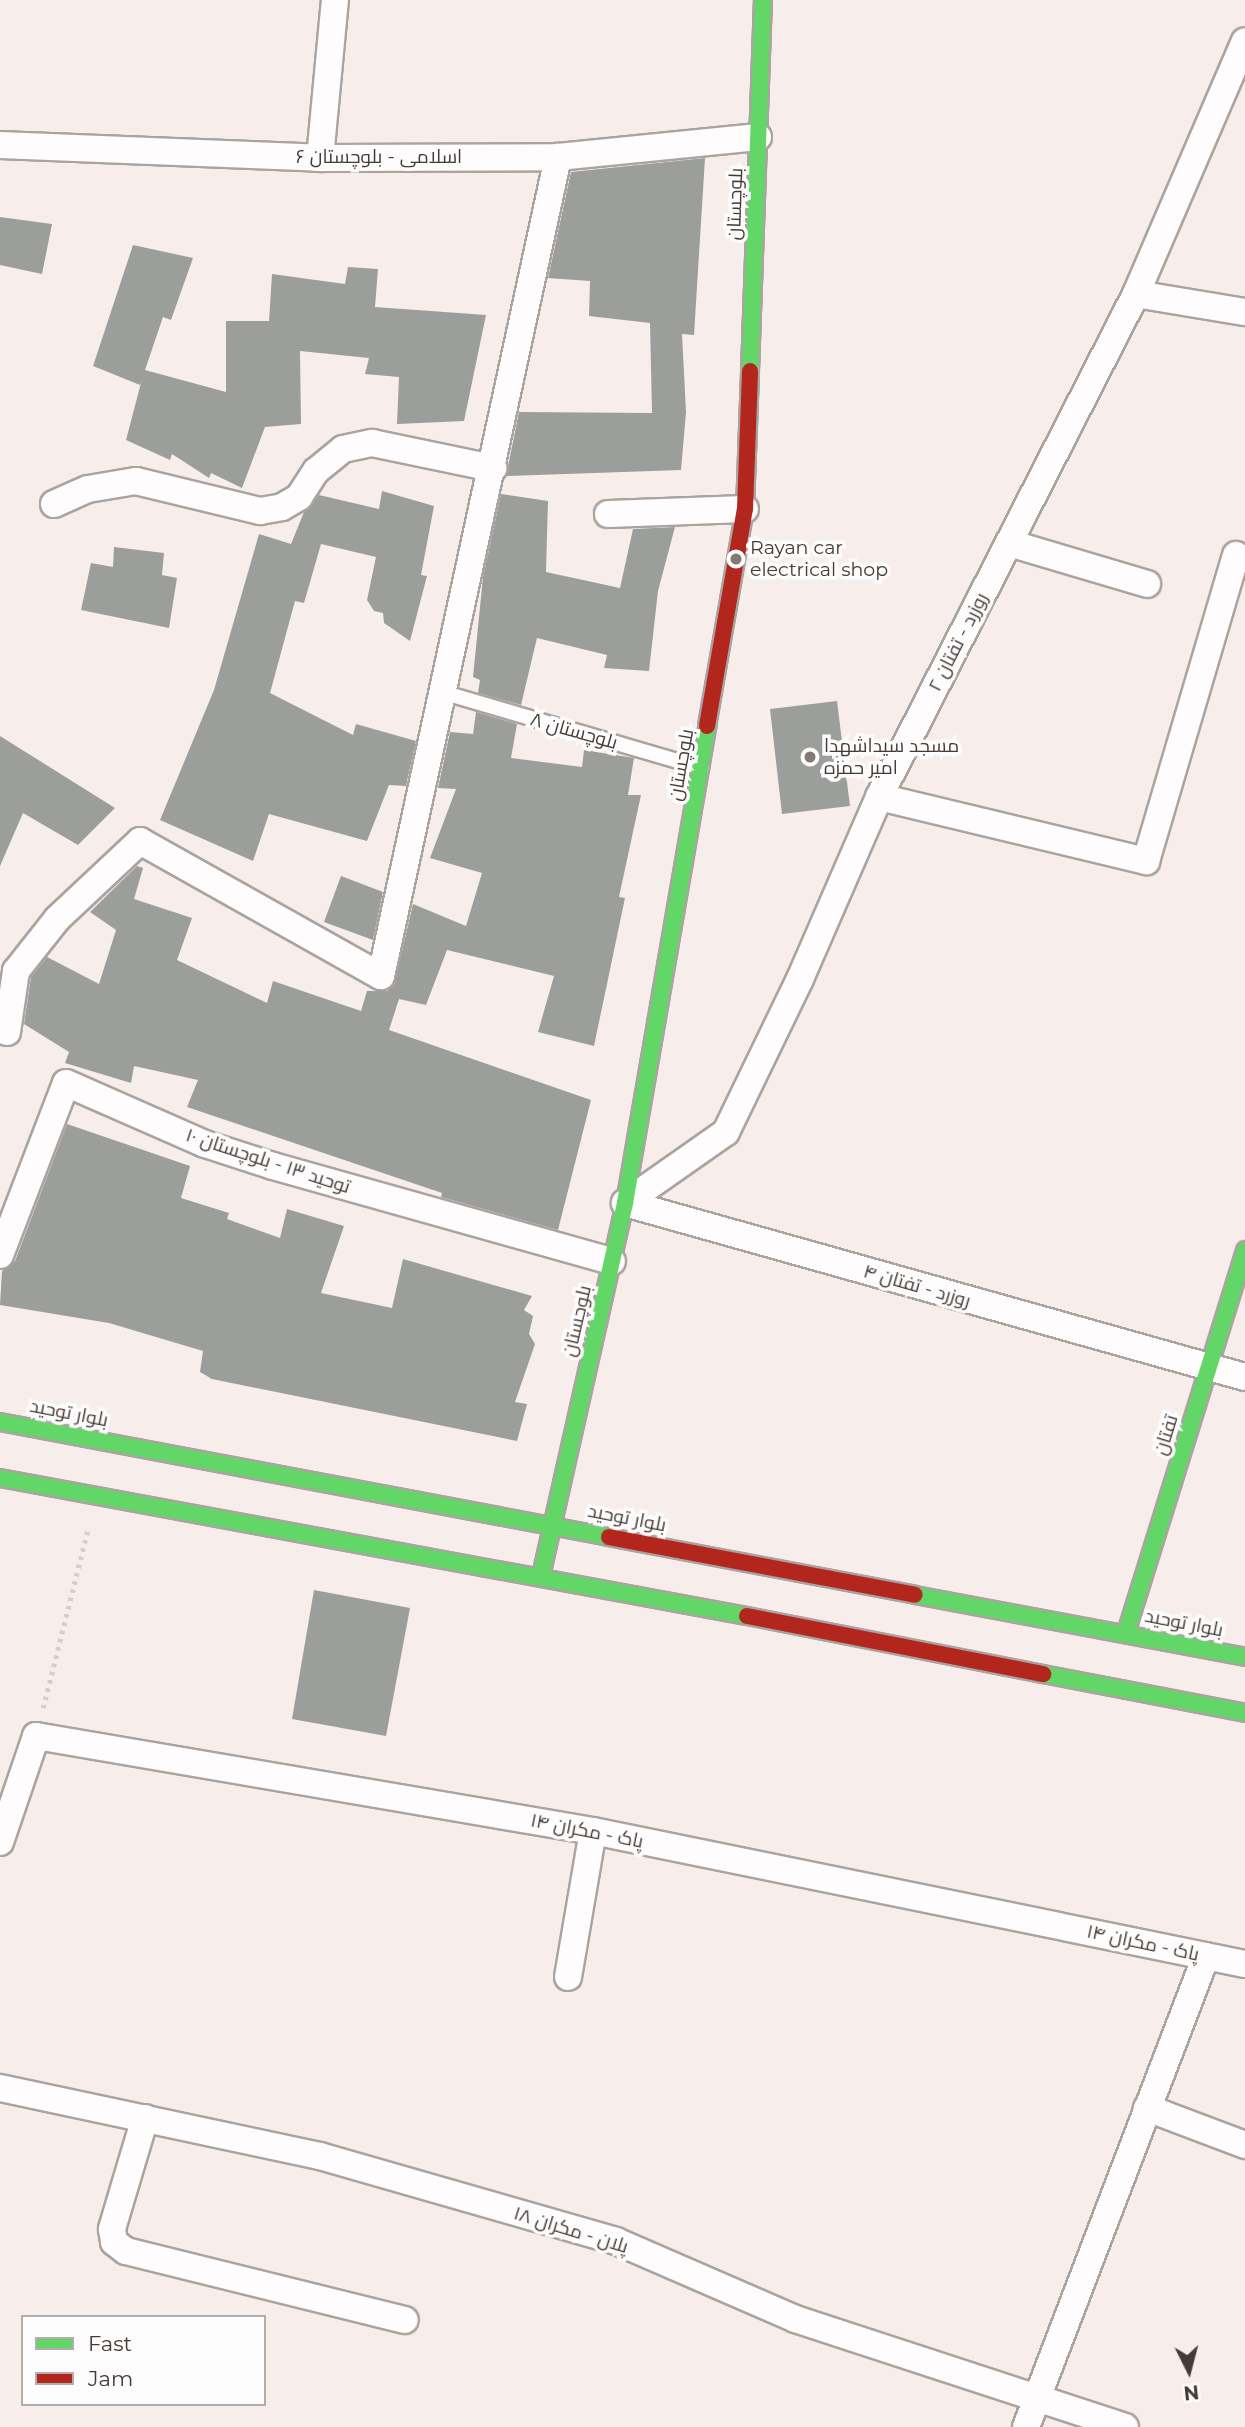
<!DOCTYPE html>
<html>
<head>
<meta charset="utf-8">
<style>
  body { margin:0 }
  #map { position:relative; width:1245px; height:2427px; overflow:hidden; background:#f7eeeb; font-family:Montserrat,Cairo,sans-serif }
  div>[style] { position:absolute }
  .building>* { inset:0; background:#9c9e9b }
  .path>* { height:4.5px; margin-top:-2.25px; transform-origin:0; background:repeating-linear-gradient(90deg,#d3cfce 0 3.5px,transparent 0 8.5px) }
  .roads { filter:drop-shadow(2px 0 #aba3a0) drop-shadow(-2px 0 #aba3a0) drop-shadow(0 2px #aba3a0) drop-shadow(0 -2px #aba3a0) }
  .lane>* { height:14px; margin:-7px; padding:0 7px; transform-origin:7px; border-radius:7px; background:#fefcfc }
  .street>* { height:26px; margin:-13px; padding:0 13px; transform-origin:13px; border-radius:13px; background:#fefcfc }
  .fast>* { height:16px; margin:-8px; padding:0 8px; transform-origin:8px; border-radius:8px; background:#63d668 }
  .jam>* { height:16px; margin:-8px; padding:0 8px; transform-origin:8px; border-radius:8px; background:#b3261e }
  .dots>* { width:19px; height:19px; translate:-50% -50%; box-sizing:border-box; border:4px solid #fcfcfc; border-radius:50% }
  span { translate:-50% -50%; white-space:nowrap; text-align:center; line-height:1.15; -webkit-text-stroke:7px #fcfcfc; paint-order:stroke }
  .street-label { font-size:19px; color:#463a36 }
  .poi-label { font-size:19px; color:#463a36 }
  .left { translate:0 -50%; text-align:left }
  .legend { position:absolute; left:21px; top:2315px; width:245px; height:91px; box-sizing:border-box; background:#fcfcfc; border:2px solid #b3aead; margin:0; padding:9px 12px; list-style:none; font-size:21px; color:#463a36 }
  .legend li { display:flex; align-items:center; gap:14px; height:35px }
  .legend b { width:35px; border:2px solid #b3aead }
  .north { position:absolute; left:1154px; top:2336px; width:70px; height:70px; -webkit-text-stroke:5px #fcfcfc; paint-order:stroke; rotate:174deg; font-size:19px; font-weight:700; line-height:28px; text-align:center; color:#463a36 }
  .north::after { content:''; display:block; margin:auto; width:24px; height:32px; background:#463a36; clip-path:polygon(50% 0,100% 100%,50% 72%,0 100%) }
</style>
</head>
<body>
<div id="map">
  <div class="building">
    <div style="clip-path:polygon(705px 158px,694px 335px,682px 334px,686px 412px,681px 470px,506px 476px,519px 412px,652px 413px,650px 323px,589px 316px,590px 281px,548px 278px,571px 172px)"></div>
    <div style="clip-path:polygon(0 217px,52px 224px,42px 274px,0 265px)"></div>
    <div style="clip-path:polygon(133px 245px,193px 258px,171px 320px,163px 317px,145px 370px,226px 392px,226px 321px,269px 321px,272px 274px,345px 284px,348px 267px,378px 269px,375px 307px,486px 315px,464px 421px,397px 424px,399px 377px,365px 374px,369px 358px,300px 351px,301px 424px,265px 427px,242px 488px,211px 473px,209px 478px,172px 454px,170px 460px,126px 440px,142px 379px,140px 385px,93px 366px)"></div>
    <div style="clip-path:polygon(382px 491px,434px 506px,421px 575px,427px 576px,410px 641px,384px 623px,383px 613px,374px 611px,367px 600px,376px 557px,321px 544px,304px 603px,295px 601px,270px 693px,353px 735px,356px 724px,416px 741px,406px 786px,389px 785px,367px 841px,269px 814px,253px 861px,160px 820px,214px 690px,259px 534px,291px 544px,304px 512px,319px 495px,379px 509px)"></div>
    <div style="clip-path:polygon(501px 494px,548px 501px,546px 572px,620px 588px,633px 529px,675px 527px,658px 591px,649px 671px,604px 668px,607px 655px,537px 638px,521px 705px,478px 693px,480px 680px,473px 677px,483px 577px)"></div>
    <div style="clip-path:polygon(114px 547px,164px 553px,162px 575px,177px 578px,169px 628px,81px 610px,91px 563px,113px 567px)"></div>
    <div style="clip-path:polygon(837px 701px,850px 806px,782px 814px,770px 709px)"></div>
    <div style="clip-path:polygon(476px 712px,517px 724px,511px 758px,582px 767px,584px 750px,634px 758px,628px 795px,641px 795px,619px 897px,625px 898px,594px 1046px,538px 1032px,554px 976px,447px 950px,426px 1005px,399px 999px,389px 1030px,591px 1100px,558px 1230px,441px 1197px,442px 1193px,187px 1107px,198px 1080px,134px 1066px,131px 1083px,65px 1063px,69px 1052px,24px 1024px,31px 977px,47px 957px,99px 984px,116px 930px,90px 912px,137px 866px,143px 868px,134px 899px,192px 918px,177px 960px,267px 1003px,273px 981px,361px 1011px,367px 991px,387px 991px,394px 985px,413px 904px,466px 926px,482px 873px,430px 858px,456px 789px,438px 788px,450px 732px,473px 734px)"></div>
    <div style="clip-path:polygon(0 736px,115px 808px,78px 845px,23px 813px,0 866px)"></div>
    <div style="clip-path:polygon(341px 876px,383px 892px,373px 940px,324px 922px)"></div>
    <div style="clip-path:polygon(67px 1124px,190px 1166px,181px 1198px,229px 1213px,227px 1219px,280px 1238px,287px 1209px,344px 1226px,321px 1293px,392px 1308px,403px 1259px,532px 1296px,524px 1310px,533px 1316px,529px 1334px,535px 1344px,515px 1402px,527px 1404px,517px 1441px,212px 1379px,200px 1372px,203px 1351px,109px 1323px,0 1305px,2px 1271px,15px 1261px)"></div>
    <div style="clip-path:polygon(314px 1590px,410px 1608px,386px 1736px,292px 1719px)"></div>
  </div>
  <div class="path">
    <div style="left:43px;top:1708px;width:185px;rotate:-75.9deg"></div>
  </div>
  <div class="roads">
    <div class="lane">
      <div style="left:445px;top:693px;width:267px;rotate:16.3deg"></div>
    </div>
    <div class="street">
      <div style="left:0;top:145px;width:320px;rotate:2.3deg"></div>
      <div style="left:320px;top:158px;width:238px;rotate:-0.2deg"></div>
      <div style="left:558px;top:157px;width:201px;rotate:-5.7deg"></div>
      <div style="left:320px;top:158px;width:159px;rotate:-84.6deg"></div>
      <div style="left:1136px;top:294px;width:110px;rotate:9.4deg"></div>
      <div style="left:54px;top:504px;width:37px;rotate:-24deg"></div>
      <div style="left:88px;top:489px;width:49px;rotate:-9.5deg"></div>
      <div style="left:136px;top:481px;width:128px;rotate:13.6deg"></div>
      <div style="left:260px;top:511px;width:22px;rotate:-10deg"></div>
      <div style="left:282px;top:507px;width:20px;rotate:-30deg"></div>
      <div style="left:299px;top:497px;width:31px;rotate:-57deg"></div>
      <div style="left:316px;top:471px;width:35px;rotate:-39deg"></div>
      <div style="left:343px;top:449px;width:30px;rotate:-12deg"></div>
      <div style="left:372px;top:443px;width:124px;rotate:11.7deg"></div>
      <div style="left:608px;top:514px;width:137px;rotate:-2.1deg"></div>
      <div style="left:1009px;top:543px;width:144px;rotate:16.5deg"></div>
      <div style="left:879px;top:797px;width:275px;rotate:13.5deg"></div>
      <div style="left:1146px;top:861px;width:319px;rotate:-73.6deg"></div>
      <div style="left:7px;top:1032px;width:62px;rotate:-81.6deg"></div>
      <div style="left:16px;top:971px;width:66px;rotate:-51.7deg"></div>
      <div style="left:57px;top:919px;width:114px;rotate:-43.2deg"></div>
      <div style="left:140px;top:841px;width:276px;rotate:29.3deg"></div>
      <div style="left:381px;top:976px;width:838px;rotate:-77.8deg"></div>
      <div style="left:625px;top:1203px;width:123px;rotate:-35.1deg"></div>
      <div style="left:726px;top:1132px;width:170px;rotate:-64.2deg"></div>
      <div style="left:800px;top:979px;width:198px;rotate:-66.5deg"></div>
      <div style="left:879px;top:797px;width:565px;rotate:-62.94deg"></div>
      <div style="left:1136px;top:294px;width:275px;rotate:-66.7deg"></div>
      <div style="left:625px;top:1203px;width:644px;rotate:15.68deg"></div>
      <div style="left:0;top:1255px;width:184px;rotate:-69deg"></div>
      <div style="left:66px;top:1083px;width:152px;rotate:23.7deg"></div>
      <div style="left:205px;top:1144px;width:71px;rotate:17.9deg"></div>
      <div style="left:273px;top:1166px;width:352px;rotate:15.7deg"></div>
      <div style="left:0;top:1842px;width:112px;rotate:-71.2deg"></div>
      <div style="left:36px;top:1736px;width:565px;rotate:9.68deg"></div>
      <div style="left:593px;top:1831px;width:665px;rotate:11.53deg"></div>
      <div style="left:568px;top:1977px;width:148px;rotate:-80.3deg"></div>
      <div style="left:0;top:2088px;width:327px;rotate:12deg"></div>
      <div style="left:320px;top:2156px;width:308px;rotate:16deg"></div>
      <div style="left:616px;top:2241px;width:195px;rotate:23.5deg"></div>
      <div style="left:795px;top:2319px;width:347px;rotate:18.1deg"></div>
      <div style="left:1147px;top:2108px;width:105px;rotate:20.7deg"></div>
      <div style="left:145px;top:2118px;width:116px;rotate:106.6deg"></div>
      <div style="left:112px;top:2229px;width:13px;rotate:81deg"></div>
      <div style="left:114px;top:2242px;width:15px;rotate:37deg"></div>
      <div style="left:126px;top:2251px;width:287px;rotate:13.9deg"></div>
      <div style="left:1026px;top:2427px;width:504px;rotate:-69.08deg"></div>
    </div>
    <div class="fast">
      <div style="left:750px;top:371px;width:371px;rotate:-88deg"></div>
      <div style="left:0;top:1422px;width:620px;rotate:10.69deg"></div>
      <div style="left:0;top:1478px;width:760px;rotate:10.47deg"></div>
      <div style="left:541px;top:1576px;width:382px;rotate:-77.3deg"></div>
      <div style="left:625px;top:1203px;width:484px;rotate:-80.2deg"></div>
      <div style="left:915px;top:1595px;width:336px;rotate:10.6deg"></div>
      <div style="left:1126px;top:1633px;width:401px;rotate:-72.7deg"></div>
      <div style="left:1043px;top:1674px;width:206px;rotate:10.9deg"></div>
    </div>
    <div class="jam">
      <div style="left:707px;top:726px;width:220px;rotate:-80.1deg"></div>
      <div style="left:745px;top:509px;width:138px;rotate:-87.9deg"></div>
      <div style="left:609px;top:1537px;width:311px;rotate:10.7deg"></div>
      <div style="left:747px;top:1616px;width:302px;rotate:11.1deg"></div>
    </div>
  </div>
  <div class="dots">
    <div style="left:736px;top:559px;background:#847975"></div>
    <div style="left:810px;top:757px;background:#847975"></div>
  </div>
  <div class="street-label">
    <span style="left:379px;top:157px">اسلامی - بلوچستان ۶</span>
    <span style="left:735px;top:204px;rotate:-88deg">بلوچستان</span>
    <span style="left:958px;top:642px;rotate:-63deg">روزرد - تفتان ۲</span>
    <span style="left:574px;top:731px;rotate:16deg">بلوچستان ۸</span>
    <span style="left:681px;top:765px;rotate:-80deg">بلوچستان</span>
    <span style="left:268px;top:1161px;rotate:18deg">توحید ۱۳ - بلوچستان ۱۰</span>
    <span style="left:917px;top:1286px;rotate:16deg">روزرد - تفتان ۴</span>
    <span style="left:577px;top:1321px;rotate:-77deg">بلوچستان</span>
    <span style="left:69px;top:1413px;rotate:11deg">بلوار توحید</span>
    <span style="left:1166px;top:1435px;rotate:-73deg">تفتان</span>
    <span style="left:627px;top:1518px;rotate:11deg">بلوار توحید</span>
    <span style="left:1184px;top:1623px;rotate:11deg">بلوار توحید</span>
    <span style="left:587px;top:1831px;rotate:11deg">پاک - مکران ۱۴</span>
    <span style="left:1143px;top:1943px;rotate:12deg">پاک - مکران ۱۴</span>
    <span style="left:571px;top:2230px;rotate:17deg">پلان - مکران ۱۸</span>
  </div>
  <div class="poi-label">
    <span class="left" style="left:750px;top:559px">Rayan car<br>electrical shop</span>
    <span class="left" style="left:824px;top:757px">مسجد سیداشهدا<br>امیر حمزه</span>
  </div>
  <ul class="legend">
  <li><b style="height:9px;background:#63d668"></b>Fast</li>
  <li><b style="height:9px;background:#b3261e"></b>Jam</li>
  </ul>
  <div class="north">N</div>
</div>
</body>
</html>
